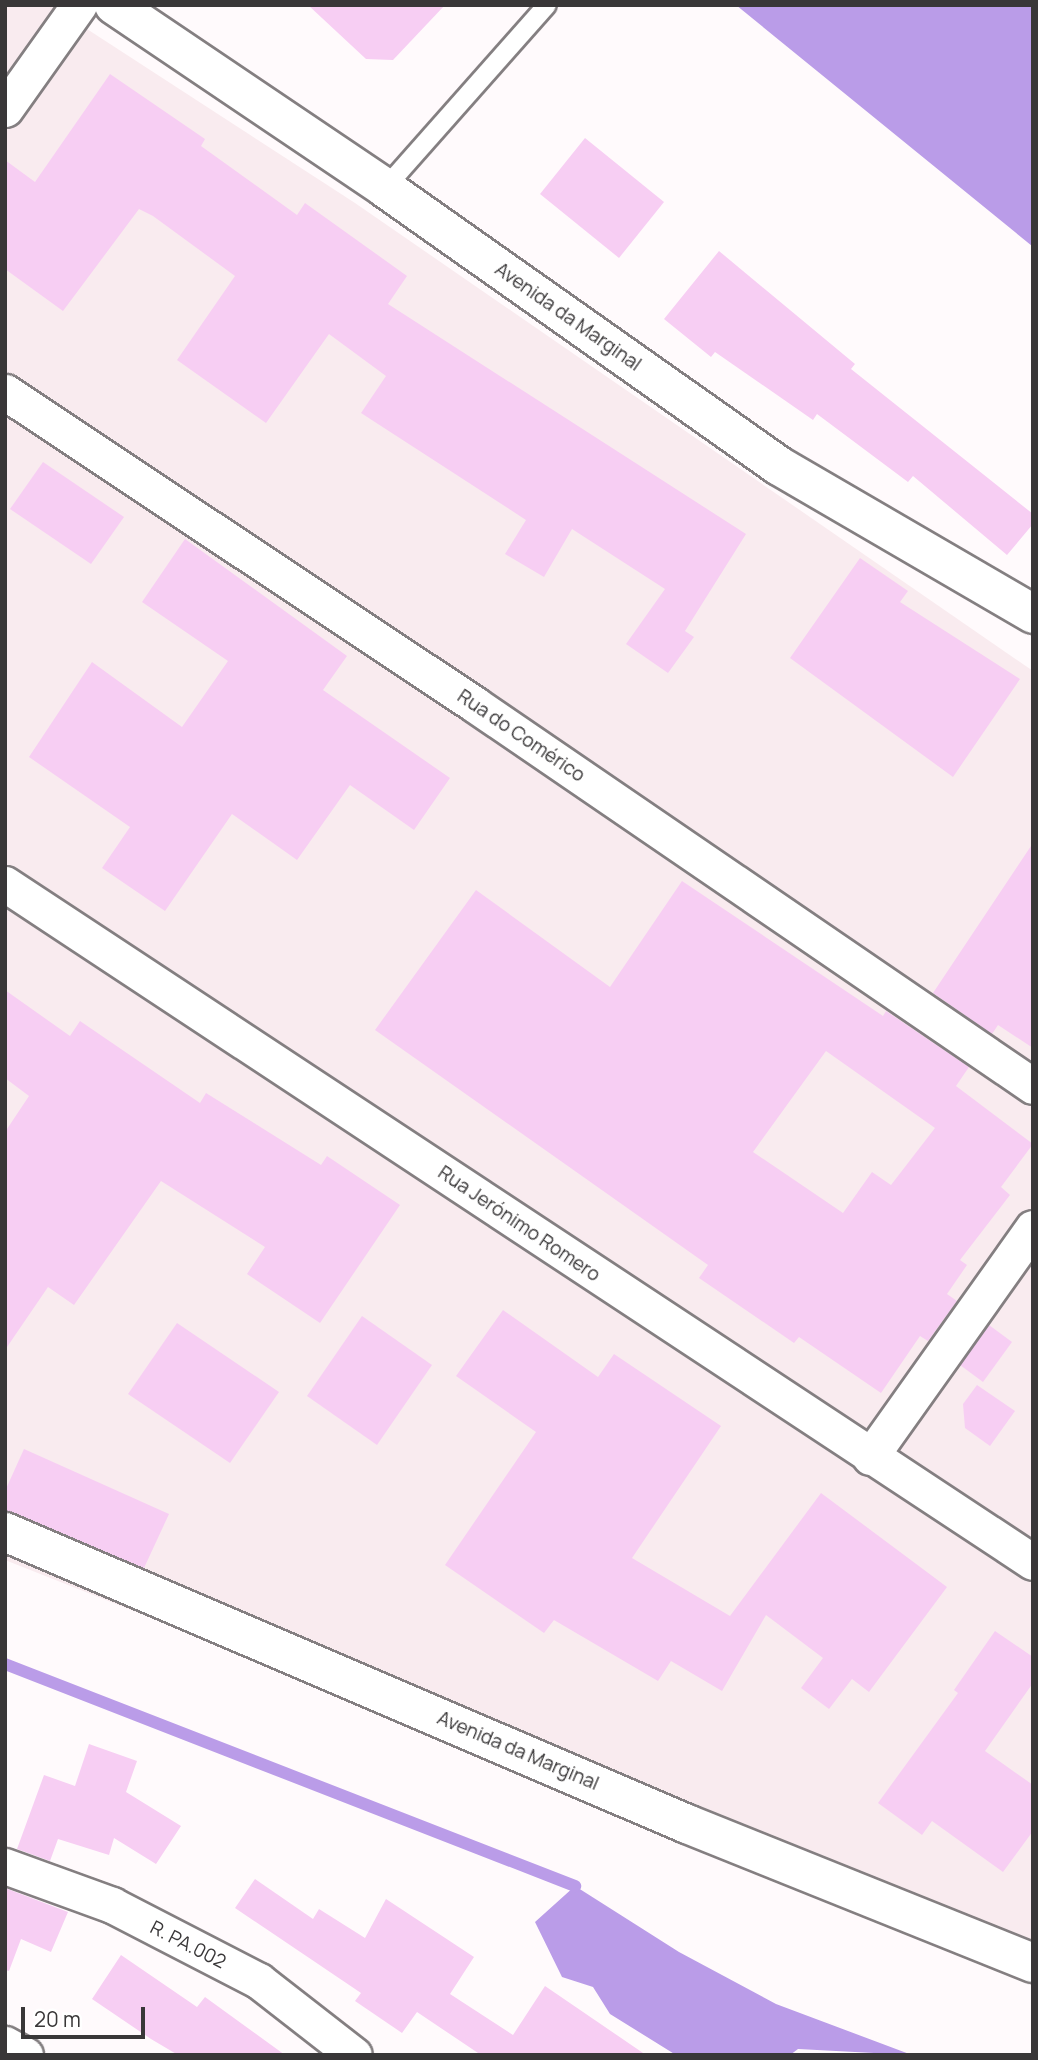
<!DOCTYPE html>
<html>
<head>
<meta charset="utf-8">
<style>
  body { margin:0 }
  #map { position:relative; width:1038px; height:2060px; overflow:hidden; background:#fffafc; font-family:Manrope,sans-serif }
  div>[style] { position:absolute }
  .built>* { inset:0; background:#f9ebef }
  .water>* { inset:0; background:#ba9ce8 }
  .stream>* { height:12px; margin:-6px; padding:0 6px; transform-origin:6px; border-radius:6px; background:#ba9ce8 }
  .building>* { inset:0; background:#f7cef3 }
  .roads { filter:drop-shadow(2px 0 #847f81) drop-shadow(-2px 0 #847f81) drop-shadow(0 2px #847f81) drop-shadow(0 -2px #847f81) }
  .lane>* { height:18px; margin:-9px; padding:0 9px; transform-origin:9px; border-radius:9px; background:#fff }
  .street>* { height:35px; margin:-17.5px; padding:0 17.5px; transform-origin:17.5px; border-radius:17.5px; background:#fff }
  .secondary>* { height:38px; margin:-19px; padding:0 19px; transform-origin:19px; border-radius:19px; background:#fff }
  span { translate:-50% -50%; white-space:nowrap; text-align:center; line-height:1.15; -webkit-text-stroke:7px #fff; paint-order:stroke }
  .street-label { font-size:19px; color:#393738 }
  .frame { position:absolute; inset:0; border:7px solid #393738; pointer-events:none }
  .scale { position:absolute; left:21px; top:2007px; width:124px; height:32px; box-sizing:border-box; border:4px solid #393738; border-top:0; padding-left:9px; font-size:21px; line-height:24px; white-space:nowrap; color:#393738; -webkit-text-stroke:5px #fff; paint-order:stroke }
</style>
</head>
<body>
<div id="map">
  <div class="built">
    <div style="clip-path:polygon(5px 5px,50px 5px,355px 203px,1033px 671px,1033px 1968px,5px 1560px)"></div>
  </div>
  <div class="water">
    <div style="clip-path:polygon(736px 5px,1033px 5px,1033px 247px,1032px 246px)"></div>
    <div style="clip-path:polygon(575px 1886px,679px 1952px,776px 2004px,912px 2055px,798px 2049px,790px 2055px,676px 2055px,610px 2014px,593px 1987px,562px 1977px,535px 1922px)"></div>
  </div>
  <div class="stream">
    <div style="left:5px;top:1664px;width:612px;rotate:21.28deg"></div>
  </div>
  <div class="building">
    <div style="clip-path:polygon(308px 5px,445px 5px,393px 60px,366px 59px)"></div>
    <div style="clip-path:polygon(110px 74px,205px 139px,201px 146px,297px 215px,305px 203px,407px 276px,388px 304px,746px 534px,685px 631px,694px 637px,668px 673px,626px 644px,665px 589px,572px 529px,544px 577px,505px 554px,526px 520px,361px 413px,386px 376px,329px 334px,266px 423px,177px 360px,235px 276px,153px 216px,139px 209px,63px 311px,5px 269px,5px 160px,35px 182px)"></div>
    <div style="clip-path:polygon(585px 138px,664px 202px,619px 258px,540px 194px)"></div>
    <div style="clip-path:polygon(719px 251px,855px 364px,851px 369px,1033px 514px,1033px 524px,1007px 555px,913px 476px,908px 482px,817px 414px,813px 420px,715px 352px,711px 357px,664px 319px)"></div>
    <div style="clip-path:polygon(43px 462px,124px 517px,91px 564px,10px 509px)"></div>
    <div style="clip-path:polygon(185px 539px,347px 656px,323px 690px,450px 778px,414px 830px,350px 785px,297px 860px,232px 814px,165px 911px,102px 868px,130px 827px,29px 757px,92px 662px,182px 727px,228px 661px,142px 602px)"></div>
    <div style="clip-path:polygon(860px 558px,908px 591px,900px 602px,1020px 679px,953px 777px,790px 658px)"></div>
    <div style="clip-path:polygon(1033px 843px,1033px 1048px,998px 1025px,992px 1034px,933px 993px)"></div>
    <div style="clip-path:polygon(evenodd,682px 881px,883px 1016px,886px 1011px,969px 1067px,956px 1086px,1033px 1144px,1001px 1187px,1010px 1195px,960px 1260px,967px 1265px,947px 1294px,957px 1301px,928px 1341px,920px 1336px,881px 1393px,799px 1337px,794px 1343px,699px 1278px,708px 1265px,375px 1030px,476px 890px,610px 987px,682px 881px,826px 1051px,935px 1128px,891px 1185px,872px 1172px,843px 1213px,753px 1152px,826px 1051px)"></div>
    <div style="clip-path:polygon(5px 990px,70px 1036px,80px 1021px,200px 1103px,206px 1093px,321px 1165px,327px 1156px,400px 1205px,320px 1323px,247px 1274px,265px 1247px,161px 1181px,74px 1305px,48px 1287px,5px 1350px,5px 1132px,29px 1096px,5px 1078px)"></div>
    <div style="clip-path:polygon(503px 1310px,598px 1377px,614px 1354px,721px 1426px,632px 1558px,730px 1616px,821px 1493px,947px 1587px,869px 1692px,852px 1679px,829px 1709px,801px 1688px,823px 1658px,766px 1615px,722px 1691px,671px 1661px,658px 1681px,554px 1620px,544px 1633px,445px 1565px,536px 1432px,456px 1376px)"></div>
    <div style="clip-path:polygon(362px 1316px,432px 1365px,377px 1445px,307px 1396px)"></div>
    <div style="clip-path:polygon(177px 1323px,279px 1392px,230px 1463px,128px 1394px)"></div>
    <div style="clip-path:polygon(989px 1325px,1012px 1342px,983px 1382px,960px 1365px)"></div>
    <div style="clip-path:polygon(977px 1385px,1015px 1411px,990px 1446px,965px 1428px,963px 1404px)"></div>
    <div style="clip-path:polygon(24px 1449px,169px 1514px,144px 1568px,5px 1511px,5px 1491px)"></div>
    <div style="clip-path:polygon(995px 1631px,1033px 1657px,1033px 1683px,985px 1751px,1033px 1785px,1033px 1831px,1003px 1872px,932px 1821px,922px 1835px,878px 1803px,958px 1693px,954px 1690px)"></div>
    <div style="clip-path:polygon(89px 1744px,137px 1761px,126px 1792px,181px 1826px,156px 1864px,114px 1838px,109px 1855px,58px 1839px,50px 1861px,17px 1849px,44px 1775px,75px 1786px)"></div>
    <div style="clip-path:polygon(255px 1879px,313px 1919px,319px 1909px,365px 1938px,386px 1899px,474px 1957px,450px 1994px,513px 2035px,545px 1986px,646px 2055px,481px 2055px,417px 2012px,402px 2033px,355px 2001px,361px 1993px,235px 1908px)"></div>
    <div style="clip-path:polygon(5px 1888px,68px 1912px,51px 1952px,21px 1939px,9px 1971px,5px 1970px)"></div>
    <div style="clip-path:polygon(121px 1955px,197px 2007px,205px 1997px,285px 2055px,178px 2055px,151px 2039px,92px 1999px)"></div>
  </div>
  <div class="roads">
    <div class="lane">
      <div style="left:385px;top:188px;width:244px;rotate:-48.5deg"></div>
    </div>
    <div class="street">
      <div style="left:5px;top:109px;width:128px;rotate:-54.6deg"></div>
      <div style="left:5px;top:392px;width:563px;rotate:33.63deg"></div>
      <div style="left:474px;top:704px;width:677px;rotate:34.35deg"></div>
      <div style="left:5px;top:884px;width:1231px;rotate:33.41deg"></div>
      <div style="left:870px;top:1457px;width:281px;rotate:-54.6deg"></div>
      <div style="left:5px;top:1866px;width:114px;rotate:20deg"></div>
      <div style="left:112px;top:1905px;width:165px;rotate:27.3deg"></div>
      <div style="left:259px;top:1981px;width:120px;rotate:37.9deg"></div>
      <div style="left:5px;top:2044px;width:23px;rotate:29deg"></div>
    </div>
    <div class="secondary">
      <div style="left:114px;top:5px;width:327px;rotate:34deg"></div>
      <div style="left:385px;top:188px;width:482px;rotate:35.2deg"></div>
      <div style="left:779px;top:466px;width:294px;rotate:30.2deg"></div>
      <div style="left:5px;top:1532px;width:742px;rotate:23.18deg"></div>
      <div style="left:687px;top:1824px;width:373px;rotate:21.9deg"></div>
    </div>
  </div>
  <div class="street-label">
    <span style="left:568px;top:317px;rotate:35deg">Avenida da Marginal</span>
    <span style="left:521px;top:736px;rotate:34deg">Rua do Comérico</span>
    <span style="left:519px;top:1224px;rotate:34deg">Rua Jerónimo Romero</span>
    <span style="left:518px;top:1751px;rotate:23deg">Avenida da Marginal</span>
    <span style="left:188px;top:1945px;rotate:27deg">R. PA.002</span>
  </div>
  <div class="frame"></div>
  <div class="scale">20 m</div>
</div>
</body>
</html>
